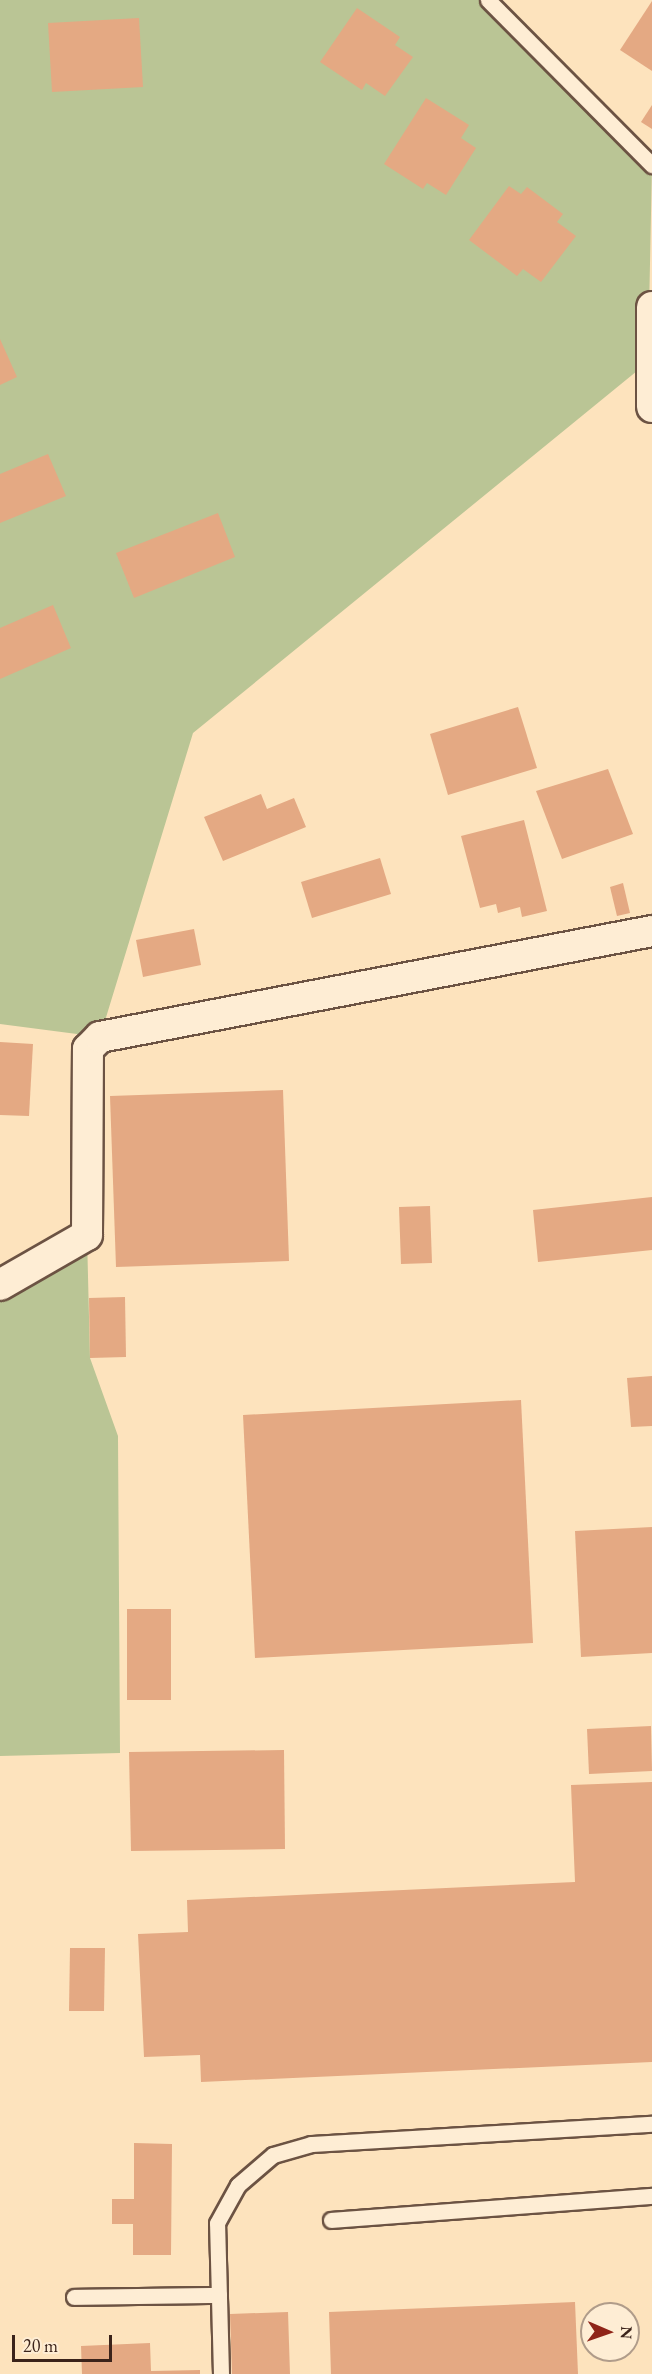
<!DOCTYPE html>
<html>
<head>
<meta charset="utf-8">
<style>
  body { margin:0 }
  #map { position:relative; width:652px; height:2374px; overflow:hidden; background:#fde3bd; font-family:"EB Garamond",serif }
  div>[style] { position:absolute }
  .green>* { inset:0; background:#bac595 }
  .building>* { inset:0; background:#e4a983 }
  .roads { filter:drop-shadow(2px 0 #6c5343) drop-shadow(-2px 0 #6c5343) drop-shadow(0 2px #6c5343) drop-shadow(0 -2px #6c5343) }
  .lane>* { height:15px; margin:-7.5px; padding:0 7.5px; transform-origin:7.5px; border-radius:7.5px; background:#feedd4 }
  .street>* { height:30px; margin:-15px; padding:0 15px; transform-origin:15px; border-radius:15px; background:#feedd4 }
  span { translate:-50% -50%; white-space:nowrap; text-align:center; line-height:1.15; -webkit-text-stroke:4.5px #feedd4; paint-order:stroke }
  .north { position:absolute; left:580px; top:2302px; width:60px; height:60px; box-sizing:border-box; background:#feedd4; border:2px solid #b09c8a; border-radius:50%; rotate:92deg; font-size:16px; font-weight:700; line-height:24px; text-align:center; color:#3b231a }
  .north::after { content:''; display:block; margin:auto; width:21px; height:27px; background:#8f2418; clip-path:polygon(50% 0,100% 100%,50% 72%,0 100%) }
  .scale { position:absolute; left:12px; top:2335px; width:100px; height:27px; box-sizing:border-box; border:3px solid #3b231a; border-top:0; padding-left:8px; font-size:18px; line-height:21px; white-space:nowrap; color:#3b231a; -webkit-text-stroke:4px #feedd4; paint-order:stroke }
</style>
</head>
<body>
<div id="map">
  <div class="green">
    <div style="clip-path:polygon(0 0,488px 0,652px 165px,648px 362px,193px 733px,100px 1037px,0 1024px)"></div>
    <div style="clip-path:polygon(87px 1235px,90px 1358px,118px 1436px,120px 1753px,0 1756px,0 1285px)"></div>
  </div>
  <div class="building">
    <div style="clip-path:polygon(652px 1px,652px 71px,620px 50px)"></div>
    <div style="clip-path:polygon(357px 8px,400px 37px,395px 45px,413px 57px,385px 96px,366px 83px,362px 90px,320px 62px)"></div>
    <div style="clip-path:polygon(139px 18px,143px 87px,52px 92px,48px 23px)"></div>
    <div style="clip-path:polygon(426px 98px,469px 125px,461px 138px,476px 148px,446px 195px,427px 183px,423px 189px,384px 164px)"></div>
    <div style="clip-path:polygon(652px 105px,652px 129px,641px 122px)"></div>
    <div style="clip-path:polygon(509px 186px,521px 194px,527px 187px,563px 214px,557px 222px,576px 236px,541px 282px,523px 269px,517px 276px,469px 240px)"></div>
    <div style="clip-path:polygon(0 339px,17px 377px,0 385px)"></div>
    <div style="clip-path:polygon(48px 454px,66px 496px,0 523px,0 474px)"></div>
    <div style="clip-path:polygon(218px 513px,235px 557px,134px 598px,116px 553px)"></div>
    <div style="clip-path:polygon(53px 605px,71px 648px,0 679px,0 628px)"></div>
    <div style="clip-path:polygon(518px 707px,537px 768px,448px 795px,430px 734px)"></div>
    <div style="clip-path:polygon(608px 769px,633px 834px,562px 859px,536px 791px)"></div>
    <div style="clip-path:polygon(261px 794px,267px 809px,294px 798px,306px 827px,223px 861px,204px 817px)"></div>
    <div style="clip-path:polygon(524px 820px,547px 911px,522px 917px,520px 907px,498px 913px,496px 904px,480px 908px,461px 836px)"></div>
    <div style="clip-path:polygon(380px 858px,391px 894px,312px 918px,301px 882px)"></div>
    <div style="clip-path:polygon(623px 883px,630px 913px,617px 916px,610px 887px)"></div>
    <div style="clip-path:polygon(194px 929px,201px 965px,143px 977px,136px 940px)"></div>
    <div style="clip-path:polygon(0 1042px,33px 1044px,29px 1116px,0 1115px)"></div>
    <div style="clip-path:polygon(283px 1090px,289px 1261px,116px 1267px,110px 1096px)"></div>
    <div style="clip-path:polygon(652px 1197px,652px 1250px,538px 1262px,533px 1210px)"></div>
    <div style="clip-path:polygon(430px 1206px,432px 1263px,401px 1264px,399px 1207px)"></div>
    <div style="clip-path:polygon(125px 1297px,126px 1357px,90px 1358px,89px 1298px)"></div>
    <div style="clip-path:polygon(652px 1376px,652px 1426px,631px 1427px,627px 1378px)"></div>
    <div style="clip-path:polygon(521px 1400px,533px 1643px,255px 1658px,243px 1415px)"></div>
    <div style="clip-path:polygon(652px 1527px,652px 1653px,581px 1657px,575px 1531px)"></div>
    <div style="clip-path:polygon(127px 1609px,171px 1609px,171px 1700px,127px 1700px)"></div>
    <div style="clip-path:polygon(651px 1726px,652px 1771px,589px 1774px,587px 1729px)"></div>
    <div style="clip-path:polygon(284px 1750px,285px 1849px,131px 1851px,129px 1752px)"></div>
    <div style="clip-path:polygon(652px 1782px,652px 2062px,201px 2082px,200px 2055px,144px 2057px,138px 1934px,188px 1932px,187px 1900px,575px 1882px,571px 1785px)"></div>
    <div style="clip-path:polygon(70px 1948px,105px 1948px,104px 2011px,69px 2011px)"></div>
    <div style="clip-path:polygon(134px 2143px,172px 2144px,171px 2255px,133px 2255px,133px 2224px,112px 2224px,112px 2199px,134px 2199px)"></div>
    <div style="clip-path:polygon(575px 2302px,578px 2374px,331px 2374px,329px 2312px)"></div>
    <div style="clip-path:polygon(288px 2312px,290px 2374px,232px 2374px,230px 2314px)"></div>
    <div style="clip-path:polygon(150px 2343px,151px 2371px,200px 2370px,200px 2374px,82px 2374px,81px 2346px)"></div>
  </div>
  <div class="roads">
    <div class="lane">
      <div style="left:488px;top:0;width:233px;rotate:45.2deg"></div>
      <div style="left:331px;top:2220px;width:322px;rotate:-4.3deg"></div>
      <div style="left:74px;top:2297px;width:145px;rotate:-0.8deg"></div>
      <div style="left:221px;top:2374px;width:151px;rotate:-91.5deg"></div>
      <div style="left:217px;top:2223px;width:43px;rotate:-61.1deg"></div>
      <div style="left:238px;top:2185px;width:46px;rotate:-40.6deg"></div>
      <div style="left:273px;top:2155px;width:40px;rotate:-16deg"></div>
      <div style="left:311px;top:2144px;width:342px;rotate:-3.4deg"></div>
    </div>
    <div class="street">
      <div style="left:652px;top:307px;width:100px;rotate:90deg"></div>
      <div style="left:0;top:1285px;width:100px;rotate:-29.9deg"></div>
      <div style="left:87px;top:1235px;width:186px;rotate:-89.7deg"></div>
      <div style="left:88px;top:1049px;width:17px;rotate:-45deg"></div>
      <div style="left:100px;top:1037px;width:562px;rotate:-10.87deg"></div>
    </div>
  </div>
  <div class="north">N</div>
  <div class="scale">20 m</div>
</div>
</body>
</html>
